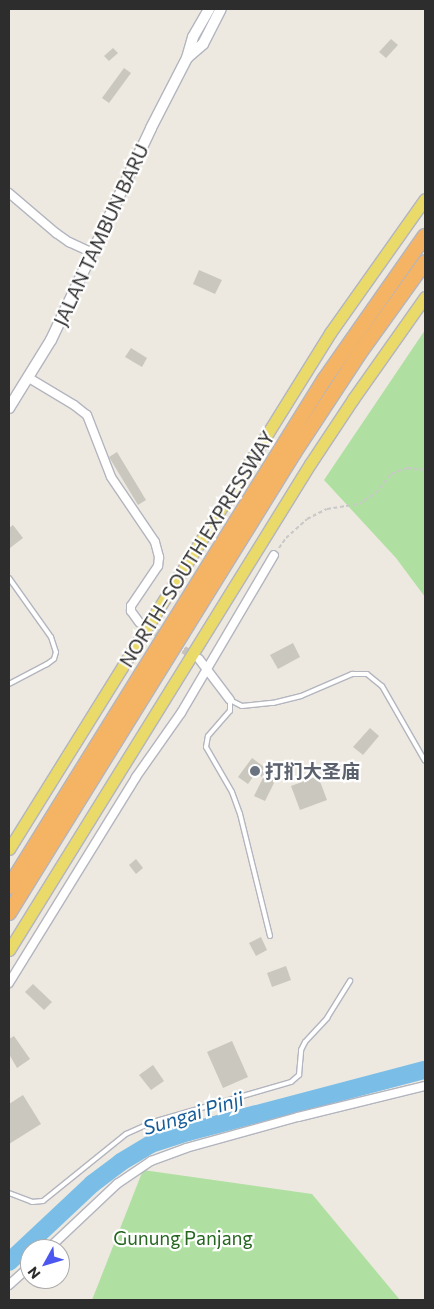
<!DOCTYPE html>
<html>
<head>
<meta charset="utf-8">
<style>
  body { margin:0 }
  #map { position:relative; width:434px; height:1309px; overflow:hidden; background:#ede9e0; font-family:Commissioner,"Noto Sans SC",sans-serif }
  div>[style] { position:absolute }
  .green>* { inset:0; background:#afe0a1 }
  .river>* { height:18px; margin:-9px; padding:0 9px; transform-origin:9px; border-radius:9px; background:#7abee8 }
  .building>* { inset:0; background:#c9c7be }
  .street-tunnel>* { height:8px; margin-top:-4px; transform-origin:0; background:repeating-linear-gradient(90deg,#c7c3bc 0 8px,transparent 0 12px) }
  .path>* { height:2px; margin-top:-1px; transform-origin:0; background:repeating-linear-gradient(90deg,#c8c8c8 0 4px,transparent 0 6.5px) }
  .roads { filter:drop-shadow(1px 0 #b3b5bf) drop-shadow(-1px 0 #b3b5bf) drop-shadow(0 1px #b3b5bf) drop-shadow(0 -1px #b3b5bf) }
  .lane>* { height:4px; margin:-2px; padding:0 2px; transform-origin:2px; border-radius:2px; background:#fff }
  .street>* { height:8px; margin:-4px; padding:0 4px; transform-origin:4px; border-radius:4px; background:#fff }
  .secondary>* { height:10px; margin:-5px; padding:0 5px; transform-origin:5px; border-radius:5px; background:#fff }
  .primary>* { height:11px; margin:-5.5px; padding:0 5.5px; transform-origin:5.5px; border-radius:5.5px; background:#e9da6a }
  .highway>* { height:14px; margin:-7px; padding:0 7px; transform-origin:7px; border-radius:7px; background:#f5b364 }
  .dots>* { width:14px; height:14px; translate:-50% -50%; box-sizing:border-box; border:2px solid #fff; border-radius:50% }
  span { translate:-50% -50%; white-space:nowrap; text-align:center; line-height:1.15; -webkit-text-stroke:4.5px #fff; paint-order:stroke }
  .street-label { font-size:19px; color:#2d2d2d }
  .worship-label { font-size:19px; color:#5b616d; font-weight:700 }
  .left { translate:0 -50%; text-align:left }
  .park-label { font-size:19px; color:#266720 }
  .water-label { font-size:20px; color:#165c98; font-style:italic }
  .frame { position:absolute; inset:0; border:10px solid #2d2d2d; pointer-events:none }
  .north { position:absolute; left:20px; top:1239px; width:50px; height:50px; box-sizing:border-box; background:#fff; border:1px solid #ababab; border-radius:50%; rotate:231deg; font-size:14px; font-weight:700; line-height:20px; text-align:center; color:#2d2d2d }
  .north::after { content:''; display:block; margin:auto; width:18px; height:22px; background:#4b57ef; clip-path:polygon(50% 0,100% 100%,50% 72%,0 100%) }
</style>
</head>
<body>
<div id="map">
  <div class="green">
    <div style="clip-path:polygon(425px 330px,425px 597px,396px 558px,324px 480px)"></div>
    <div style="clip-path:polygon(143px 1170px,312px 1194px,400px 1300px,92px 1300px)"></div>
  </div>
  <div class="river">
    <div style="left:9px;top:1262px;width:114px;rotate:-43.2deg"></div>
    <div style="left:92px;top:1184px;width:36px;rotate:-37deg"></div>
    <div style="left:121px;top:1162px;width:35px;rotate:-31deg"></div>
    <div style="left:151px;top:1144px;width:39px;rotate:-18deg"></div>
    <div style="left:188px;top:1132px;width:245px;rotate:-14.7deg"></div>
  </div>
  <div class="building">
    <div style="clip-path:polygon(391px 39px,398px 45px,386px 58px,379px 52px)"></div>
    <div style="clip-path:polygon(113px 48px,118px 53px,109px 61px,104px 56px)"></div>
    <div style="clip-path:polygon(124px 68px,131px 73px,109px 103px,102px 98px)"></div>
    <div style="clip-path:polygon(199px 270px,222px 280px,215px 294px,193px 284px)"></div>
    <div style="clip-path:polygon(131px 348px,147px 358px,142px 367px,125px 357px)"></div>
    <div style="clip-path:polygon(117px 452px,146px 500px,138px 505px,109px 457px)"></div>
    <div style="clip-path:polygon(13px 525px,23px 538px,10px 548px,9px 528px)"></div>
    <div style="clip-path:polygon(293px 643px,300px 657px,278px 669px,270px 655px)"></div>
    <div style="clip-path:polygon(370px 728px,379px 736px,363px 755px,353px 747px)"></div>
    <div style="clip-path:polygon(252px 758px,268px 770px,262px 777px,256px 773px,248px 784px,238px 777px)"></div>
    <div style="clip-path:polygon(265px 774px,276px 779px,265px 801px,254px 796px)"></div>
    <div style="clip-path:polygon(318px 776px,327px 800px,300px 810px,291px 786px)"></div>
    <div style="clip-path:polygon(136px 859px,143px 868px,136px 874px,129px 865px)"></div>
    <div style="clip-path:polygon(261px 937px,267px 950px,256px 956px,249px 943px)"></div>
    <div style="clip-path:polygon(286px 966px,291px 980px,272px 987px,267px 973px)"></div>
    <div style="clip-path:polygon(33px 984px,52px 1002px,44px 1010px,25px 992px)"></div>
    <div style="clip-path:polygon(14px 1036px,30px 1059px,17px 1068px,9px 1054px,9px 1039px)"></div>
    <div style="clip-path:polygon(232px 1041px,248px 1077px,223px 1088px,207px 1052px)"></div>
    <div style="clip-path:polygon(153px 1065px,164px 1081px,151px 1090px,139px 1075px)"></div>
    <div style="clip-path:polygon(23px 1095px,41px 1124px,9px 1144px,9px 1104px)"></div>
  </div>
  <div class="street-tunnel">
    <div style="left:143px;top:624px;width:62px;rotate:32.4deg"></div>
  </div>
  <div class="path">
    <div style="left:279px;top:548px;width:12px;rotate:-55deg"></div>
    <div style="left:286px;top:538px;width:28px;rotate:-42deg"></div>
    <div style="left:307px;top:519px;width:22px;rotate:-27deg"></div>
    <div style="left:327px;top:509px;width:32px;rotate:-9deg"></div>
    <div style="left:359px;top:504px;width:20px;rotate:-33deg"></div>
    <div style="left:376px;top:493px;width:24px;rotate:-52deg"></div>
    <div style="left:391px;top:474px;width:17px;rotate:-21deg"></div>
    <div style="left:407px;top:468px;width:18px;rotate:6deg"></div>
  </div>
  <div class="roads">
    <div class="lane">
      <div style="left:9px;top:578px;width:72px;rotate:54.6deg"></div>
      <div style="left:51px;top:637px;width:16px;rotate:72deg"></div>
      <div style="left:56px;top:652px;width:7px;rotate:106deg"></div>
      <div style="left:54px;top:659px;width:9px;rotate:144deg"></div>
      <div style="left:47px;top:664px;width:43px;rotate:152.2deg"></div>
      <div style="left:270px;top:936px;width:126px;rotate:-103.8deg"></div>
      <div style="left:240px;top:814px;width:23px;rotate:-110deg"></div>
      <div style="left:232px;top:792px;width:52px;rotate:-120deg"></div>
      <div style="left:206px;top:747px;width:11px;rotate:-80deg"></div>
      <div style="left:208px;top:736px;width:33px;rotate:-49deg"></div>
      <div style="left:230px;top:711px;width:11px;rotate:-90deg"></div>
      <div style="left:230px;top:700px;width:13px;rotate:27deg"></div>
      <div style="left:242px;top:706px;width:31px;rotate:-6deg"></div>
      <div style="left:273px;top:703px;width:29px;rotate:-14deg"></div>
      <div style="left:301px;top:696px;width:56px;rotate:-23.3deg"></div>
      <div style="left:352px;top:674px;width:15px"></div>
      <div style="left:367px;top:674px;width:19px;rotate:39deg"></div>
      <div style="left:382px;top:686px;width:86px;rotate:60.2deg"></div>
      <div style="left:9px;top:1193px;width:25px;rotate:21deg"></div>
      <div style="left:32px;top:1202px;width:11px;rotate:-5deg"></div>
      <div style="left:43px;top:1201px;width:107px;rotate:-38.9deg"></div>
      <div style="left:126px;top:1134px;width:30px;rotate:-24deg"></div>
      <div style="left:153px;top:1122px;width:144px;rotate:-16.2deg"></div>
      <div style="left:291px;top:1082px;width:11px;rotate:-41deg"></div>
      <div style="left:299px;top:1075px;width:25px;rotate:-85deg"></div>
      <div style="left:301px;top:1050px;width:9px;rotate:-63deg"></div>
      <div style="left:305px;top:1042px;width:33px;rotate:-47deg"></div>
      <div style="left:327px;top:1018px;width:44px;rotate:-58.1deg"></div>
    </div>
    <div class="street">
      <div style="left:9px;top:193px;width:62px;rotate:40.4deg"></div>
      <div style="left:56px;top:233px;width:16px;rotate:35deg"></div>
      <div style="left:69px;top:242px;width:26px;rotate:25deg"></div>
      <div style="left:29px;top:378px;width:52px;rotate:31deg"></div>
      <div style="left:74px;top:405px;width:16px;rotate:38deg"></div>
      <div style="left:87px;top:415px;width:66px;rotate:68.8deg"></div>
      <div style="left:111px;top:477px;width:78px;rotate:55.9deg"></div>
      <div style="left:155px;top:542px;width:16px;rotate:75deg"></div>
      <div style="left:159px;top:557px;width:9px;rotate:96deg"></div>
      <div style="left:158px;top:566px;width:48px;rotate:124deg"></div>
      <div style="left:131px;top:606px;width:5px;rotate:90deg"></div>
      <div style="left:131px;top:611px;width:14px;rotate:54deg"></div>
      <div style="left:199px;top:659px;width:51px;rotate:52.9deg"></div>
      <div style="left:9px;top:983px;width:242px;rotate:-58.3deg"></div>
      <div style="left:136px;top:777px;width:78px;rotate:-54.9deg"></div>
      <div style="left:181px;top:713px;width:183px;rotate:-59.5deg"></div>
      <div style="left:48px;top:1249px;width:95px;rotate:-43.3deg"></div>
      <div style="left:117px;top:1184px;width:41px;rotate:-34.1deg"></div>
      <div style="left:151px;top:1161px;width:37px;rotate:-20deg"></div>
      <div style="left:186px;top:1148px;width:116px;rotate:-15.5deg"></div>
      <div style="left:298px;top:1117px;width:131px;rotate:-13.7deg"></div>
      <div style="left:9px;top:1285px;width:28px;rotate:-42deg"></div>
    </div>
    <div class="secondary">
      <div style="left:188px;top:57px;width:20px;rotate:-41deg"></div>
      <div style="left:203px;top:44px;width:39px;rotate:-63deg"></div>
      <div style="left:9px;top:408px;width:80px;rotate:-58.3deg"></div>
      <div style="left:51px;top:340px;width:234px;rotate:-64.7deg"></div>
      <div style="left:151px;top:128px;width:79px;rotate:-62.8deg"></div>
      <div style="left:187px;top:58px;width:22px;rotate:-74deg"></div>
      <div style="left:193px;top:37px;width:32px;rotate:-60deg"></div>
    </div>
    <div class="primary">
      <div style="left:9px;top:849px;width:608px;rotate:-58.11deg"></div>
      <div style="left:330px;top:333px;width:164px;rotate:-54.7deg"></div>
      <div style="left:9px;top:950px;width:572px;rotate:-58.23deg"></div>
      <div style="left:310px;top:464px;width:78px;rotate:-56.5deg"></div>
      <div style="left:353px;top:399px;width:125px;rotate:-54.8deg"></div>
    </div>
    <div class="highway">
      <div style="left:9px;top:887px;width:597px;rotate:-58.15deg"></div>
      <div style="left:324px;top:380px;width:176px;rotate:-55deg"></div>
      <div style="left:9px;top:913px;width:541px;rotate:-58.22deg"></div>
      <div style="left:294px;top:453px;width:118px;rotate:-56.7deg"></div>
      <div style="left:359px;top:354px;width:113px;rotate:-54.3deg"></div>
    </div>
  </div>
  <div class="dots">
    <div style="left:255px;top:771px;background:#6b7280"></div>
  </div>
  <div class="street-label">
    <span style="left:101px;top:235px;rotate:-65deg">JALAN TAMBUN BARU</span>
    <span style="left:197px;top:549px;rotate:-58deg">NORTH–SOUTH EXPRESSWAY</span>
  </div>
  <div class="worship-label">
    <span class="left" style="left:265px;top:771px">打扪大圣庙</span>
  </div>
  <div class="park-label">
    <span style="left:183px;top:1238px">Gunung Panjang</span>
  </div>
  <div class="water-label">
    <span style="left:193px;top:1113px;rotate:-17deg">Sungai Pinji</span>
  </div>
  <div class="frame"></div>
  <div class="north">N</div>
</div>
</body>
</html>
